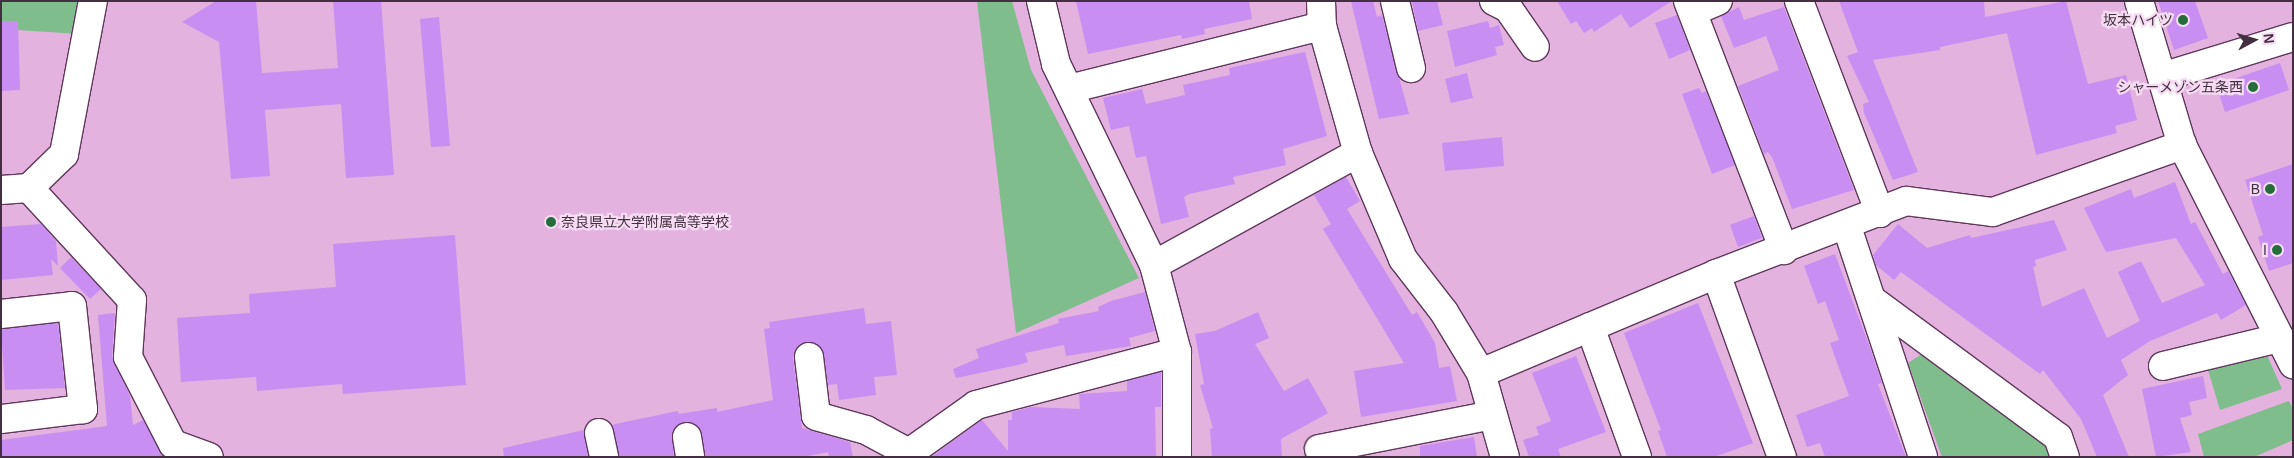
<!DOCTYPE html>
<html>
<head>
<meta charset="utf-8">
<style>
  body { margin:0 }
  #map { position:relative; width:2294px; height:458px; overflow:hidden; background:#e4b2df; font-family:Helvetica,"Noto Sans JP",sans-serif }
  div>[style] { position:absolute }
  .green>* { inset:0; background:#80bd8c }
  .building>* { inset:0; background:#c88ef1 }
  .roads { filter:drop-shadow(1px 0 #61375d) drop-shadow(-1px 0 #61375d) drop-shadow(0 1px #61375d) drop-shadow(0 -1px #61375d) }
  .minor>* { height:28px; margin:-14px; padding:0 14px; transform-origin:14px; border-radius:14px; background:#fff }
  .dots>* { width:14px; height:14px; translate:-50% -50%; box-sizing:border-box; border:2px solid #f6dcf3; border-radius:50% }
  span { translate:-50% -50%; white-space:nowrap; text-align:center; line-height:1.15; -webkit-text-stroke:4.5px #f6dcf3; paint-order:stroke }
  .poi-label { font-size:14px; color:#432f41 }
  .right { translate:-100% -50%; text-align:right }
  .left { translate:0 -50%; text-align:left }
  .frame { position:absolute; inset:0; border:2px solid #432f41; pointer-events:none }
  .north { position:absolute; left:2229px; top:15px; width:50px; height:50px; -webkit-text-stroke:4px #f6dcf3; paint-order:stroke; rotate:84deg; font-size:14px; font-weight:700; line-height:20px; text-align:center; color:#432f41 }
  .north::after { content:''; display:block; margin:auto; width:18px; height:22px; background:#432f41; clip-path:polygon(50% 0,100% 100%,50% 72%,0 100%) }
</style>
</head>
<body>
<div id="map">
  <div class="green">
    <div style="clip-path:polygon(1px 1px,86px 1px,80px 34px,1px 29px)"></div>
    <div style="clip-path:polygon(977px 1px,1012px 1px,1031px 70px,1139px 278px,1016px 333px)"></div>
    <div style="clip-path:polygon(1925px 352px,2049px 445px,2052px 457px,1942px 457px,1908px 363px)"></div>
    <div style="clip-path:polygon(2267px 355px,2282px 389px,2220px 410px,2208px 370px)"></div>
    <div style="clip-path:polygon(2289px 401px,2293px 409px,2293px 440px,2254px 457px,2204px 457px,2198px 434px)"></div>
  </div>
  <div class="building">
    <div style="clip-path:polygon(216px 1px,256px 1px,262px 73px,338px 68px,333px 1px,381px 1px,394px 175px,346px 178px,341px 104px,265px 110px,270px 176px,231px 179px,219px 42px,182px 22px)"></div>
    <div style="clip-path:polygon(1076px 1px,1249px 1px,1252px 19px,1204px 29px,1205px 34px,1182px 39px,1181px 35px,1088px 54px)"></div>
    <div style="clip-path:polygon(1351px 1px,1373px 1px,1377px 17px,1382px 15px,1409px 114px,1379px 119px)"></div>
    <div style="clip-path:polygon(1412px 1px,1437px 1px,1443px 25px,1418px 31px)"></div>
    <div style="clip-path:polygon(1557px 1px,1672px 1px,1630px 28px,1621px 14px,1594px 32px,1592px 28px,1584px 33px,1576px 21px,1571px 24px)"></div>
    <div style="clip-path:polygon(1839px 1px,1984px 1px,1985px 17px,2066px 1px,2088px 84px,2126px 75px,2137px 120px,2115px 126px,2117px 133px,2036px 155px,2007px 33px,1940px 47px,1940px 50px,1873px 60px,1918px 172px,1893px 180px,1864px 113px,1863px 104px,1869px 102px,1847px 56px,1858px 52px)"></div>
    <div style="clip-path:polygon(2158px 1px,2195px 1px,2208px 38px,2174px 50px)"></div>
    <div style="clip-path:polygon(1739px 7px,1744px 20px,1784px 7px,1854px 190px,1792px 209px,1772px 157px,1768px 152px,1764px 154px,1738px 86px,1779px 70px,1766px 36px,1734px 48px,1721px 16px)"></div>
    <div style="clip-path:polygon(1677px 15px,1690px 50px,1669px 59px,1655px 23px)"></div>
    <div style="clip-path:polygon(439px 17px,450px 146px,431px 147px,420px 19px)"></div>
    <div style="clip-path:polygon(1px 21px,18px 21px,20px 90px,1px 91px)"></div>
    <div style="clip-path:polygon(1488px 21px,1490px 28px,1499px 25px,1504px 45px,1495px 47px,1497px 55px,1455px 67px,1447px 31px)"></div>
    <div style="clip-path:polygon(1305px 52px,1327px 136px,1283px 149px,1286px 165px,1233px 177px,1235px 184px,1189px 194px,1184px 197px,1189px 217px,1161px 224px,1146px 156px,1136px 158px,1129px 126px,1111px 130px,1103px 98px,1142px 89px,1146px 104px,1185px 95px,1183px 85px,1230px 75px,1229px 68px)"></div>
    <div style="clip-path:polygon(2280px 63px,2289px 90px,2225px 112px,2216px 85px)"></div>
    <div style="clip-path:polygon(1467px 73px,1473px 98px,1451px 103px,1445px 79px)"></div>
    <div style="clip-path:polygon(1699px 88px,1702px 93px,1706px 91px,1735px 165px,1712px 174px,1682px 94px)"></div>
    <div style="clip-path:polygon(1502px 137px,1504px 166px,1445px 171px,1442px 143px)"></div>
    <div style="clip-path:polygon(2293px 164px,2293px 263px,2269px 271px,2258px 237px,2263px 235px,2245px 180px)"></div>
    <div style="clip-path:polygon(1346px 177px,1360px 201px,1347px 209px,1412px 315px,1417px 312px,1435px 343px,1439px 368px,1450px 366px,1457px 401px,1361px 417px,1354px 371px,1404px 363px,1323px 229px,1331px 224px,1314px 195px)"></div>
    <div style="clip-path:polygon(2175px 182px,2191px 224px,2195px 222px,2223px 274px,2228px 271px,2246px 305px,2221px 320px,2217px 313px,2150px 341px,2121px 360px,2128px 375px,2103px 395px,2129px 457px,2097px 457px,2081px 419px,2043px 370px,2040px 374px,1901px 272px,1894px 280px,1876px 265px,1873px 255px,1898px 224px,1927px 248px,1970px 235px,1971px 238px,2054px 220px,2067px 250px,2035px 260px,2036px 266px,2033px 267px,2042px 307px,2084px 288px,2107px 338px,2140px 321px,2118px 272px,2141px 261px,2162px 303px,2205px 285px,2176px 238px,2106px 252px,2084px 208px,2131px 189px,2134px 198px)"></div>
    <div style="clip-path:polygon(1754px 216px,1762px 238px,1738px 247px,1730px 225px)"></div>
    <div style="clip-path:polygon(41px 224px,56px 241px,58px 266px,51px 259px,53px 275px,1px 280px,1px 227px)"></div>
    <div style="clip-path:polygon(455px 235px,466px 385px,343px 394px,342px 384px,257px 391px,256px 377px,181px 382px,177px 318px,250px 313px,249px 294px,336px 287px,333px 244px)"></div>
    <div style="clip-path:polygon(1835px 254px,1869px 345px,1882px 383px,1878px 384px,1906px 457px,1825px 457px,1820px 443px,1807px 447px,1796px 415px,1849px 396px,1830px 343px,1839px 340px,1825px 301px,1818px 304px,1804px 266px)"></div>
    <div style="clip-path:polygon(71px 257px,101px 289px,90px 299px,60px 268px)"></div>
    <div style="clip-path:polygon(1145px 292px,1155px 331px,1129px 338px,1131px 346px,1066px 356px,1064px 345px,1025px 353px,1028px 362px,1018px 365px,956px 378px,953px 369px,979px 358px,976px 349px,1059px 323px,1058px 319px,1099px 311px,1098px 307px,1111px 301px)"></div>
    <div style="clip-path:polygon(1698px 303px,1753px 443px,1714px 457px,1667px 457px,1658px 431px,1661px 430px,1624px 333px)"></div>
    <div style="clip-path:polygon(864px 308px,866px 324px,891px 321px,897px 375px,874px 377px,876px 395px,839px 400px,837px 384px,828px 385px,824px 355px,816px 343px,800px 344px,793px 358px,802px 428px,850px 442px,853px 457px,829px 457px,828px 452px,803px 457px,705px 457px,699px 428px,685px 422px,672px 432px,674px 457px,619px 457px,612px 426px,615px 424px,678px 411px,679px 414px,717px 408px,717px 412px,773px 400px,764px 329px,770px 328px,769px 322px)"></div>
    <div style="clip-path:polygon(1258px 312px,1269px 338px,1255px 344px,1284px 391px,1308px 378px,1328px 413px,1281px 439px,1282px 457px,1212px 457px,1210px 429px,1213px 428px,1200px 385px,1204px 384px,1195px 334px,1215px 331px)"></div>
    <div style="clip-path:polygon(115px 313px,112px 356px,130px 396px,133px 425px,143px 420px,165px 457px,1px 457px,1px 440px,107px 426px,98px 315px)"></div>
    <div style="clip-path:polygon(58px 323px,65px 388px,5px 390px,1px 329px)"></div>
    <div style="clip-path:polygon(1576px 356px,1606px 432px,1558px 449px,1561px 457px,1529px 457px,1523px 440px,1539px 435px,1536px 427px,1551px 421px,1532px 373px)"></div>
    <div style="clip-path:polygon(1161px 372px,1161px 407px,1155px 407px,1156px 457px,931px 457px,982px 420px,1008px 451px,1008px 420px,1012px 420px,1012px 412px,1031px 407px,1080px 409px,1079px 394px,1127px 391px,1127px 381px)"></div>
    <div style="clip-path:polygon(2203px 376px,2207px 398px,2189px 402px,2192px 415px,2180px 418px,2191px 452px,2156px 457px,2142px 389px)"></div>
    <div style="clip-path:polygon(584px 430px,588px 457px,504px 457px,503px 448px)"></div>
    <div style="clip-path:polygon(1474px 437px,1477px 457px,1420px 457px,1420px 446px)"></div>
  </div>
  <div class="roads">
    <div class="minor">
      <div style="left:1041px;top:1px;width:65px;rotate:76.6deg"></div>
      <div style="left:1056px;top:64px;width:224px;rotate:64deg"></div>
      <div style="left:1154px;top:265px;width:90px;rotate:75.2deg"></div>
      <div style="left:1177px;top:352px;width:105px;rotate:90deg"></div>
      <div style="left:1321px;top:1px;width:25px;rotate:88deg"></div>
      <div style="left:1322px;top:26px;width:132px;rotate:74.2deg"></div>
      <div style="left:1395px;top:1px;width:69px;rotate:76.6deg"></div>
      <div style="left:1494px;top:1px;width:16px;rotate:27deg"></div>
      <div style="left:1508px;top:8px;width:47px;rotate:55.3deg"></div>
      <div style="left:1688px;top:1px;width:267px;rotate:68.9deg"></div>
      <div style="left:1799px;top:1px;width:227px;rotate:69.1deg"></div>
      <div style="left:2139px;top:1px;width:150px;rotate:73.4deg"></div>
      <div style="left:2182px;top:145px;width:246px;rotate:63.1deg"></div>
      <div style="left:1694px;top:11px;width:26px;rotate:-23deg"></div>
      <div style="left:2162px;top:77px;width:137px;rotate:-17deg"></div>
      <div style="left:1069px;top:89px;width:261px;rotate:-14deg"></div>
      <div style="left:29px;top:188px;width:152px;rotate:47.4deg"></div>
      <div style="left:132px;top:300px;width:57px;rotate:94deg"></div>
      <div style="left:128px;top:357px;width:98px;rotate:62.7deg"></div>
      <div style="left:173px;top:444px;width:38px;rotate:20deg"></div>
      <div style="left:1px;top:190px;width:28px;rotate:-4deg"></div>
      <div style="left:29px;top:188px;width:49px;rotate:-44.2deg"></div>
      <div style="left:64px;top:154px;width:156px;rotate:-79.3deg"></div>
      <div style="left:1847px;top:227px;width:242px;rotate:71.7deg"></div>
      <div style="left:1154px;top:265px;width:233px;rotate:-28.8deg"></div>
      <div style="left:1358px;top:153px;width:115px;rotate:67deg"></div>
      <div style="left:1403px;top:259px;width:67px;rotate:52.3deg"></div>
      <div style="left:1444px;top:312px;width:71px;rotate:58.8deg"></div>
      <div style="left:1481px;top:373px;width:87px;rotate:74.1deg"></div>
      <div style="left:1716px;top:274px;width:195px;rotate:70.2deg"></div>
      <div style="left:1872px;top:300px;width:231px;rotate:36.4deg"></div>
      <div style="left:2058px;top:437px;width:21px;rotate:71deg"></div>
      <div style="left:1px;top:314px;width:71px;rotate:-6.4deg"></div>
      <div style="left:72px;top:306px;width:104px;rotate:83.9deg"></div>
      <div style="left:83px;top:409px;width:83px;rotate:173deg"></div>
      <div style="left:1590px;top:327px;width:138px;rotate:70.1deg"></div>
      <div style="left:809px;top:357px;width:59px;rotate:83.2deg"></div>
      <div style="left:816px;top:416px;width:52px;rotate:15.6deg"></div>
      <div style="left:866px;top:430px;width:49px;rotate:28.1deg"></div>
      <div style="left:909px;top:453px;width:4px;rotate:117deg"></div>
      <div style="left:2163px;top:366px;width:120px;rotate:-13.5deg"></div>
      <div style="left:1481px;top:373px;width:255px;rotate:-22.8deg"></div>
      <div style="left:1716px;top:274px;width:204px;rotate:-21deg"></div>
      <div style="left:1906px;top:201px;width:88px;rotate:7.2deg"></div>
      <div style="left:1993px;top:212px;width:201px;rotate:-19.5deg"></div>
      <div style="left:599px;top:433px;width:25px;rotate:78deg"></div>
      <div style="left:687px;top:437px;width:20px;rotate:81deg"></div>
      <div style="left:1319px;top:449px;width:176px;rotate:-11.1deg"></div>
      <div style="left:912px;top:457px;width:5px;rotate:-127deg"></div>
      <div style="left:909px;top:453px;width:82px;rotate:-35.6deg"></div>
      <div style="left:976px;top:405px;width:208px;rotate:-14.8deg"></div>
    </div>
  </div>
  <div class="dots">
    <div style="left:2183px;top:20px;background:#246d3a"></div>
    <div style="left:2253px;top:87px;background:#246d3a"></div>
    <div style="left:2270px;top:189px;background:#246d3a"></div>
    <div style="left:551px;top:222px;background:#246d3a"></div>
    <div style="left:2277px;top:250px;background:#246d3a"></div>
  </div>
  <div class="poi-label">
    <span class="right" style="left:2173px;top:20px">坂本ハイツ</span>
    <span class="right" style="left:2243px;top:87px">シャーメゾン五条西</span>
    <span class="right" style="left:2260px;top:189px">B</span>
    <span class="left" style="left:561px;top:222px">奈良県立大学附属高等学校</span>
    <span class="right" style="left:2267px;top:250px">I</span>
  </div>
  <div class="frame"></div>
  <div class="north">N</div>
</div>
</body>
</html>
